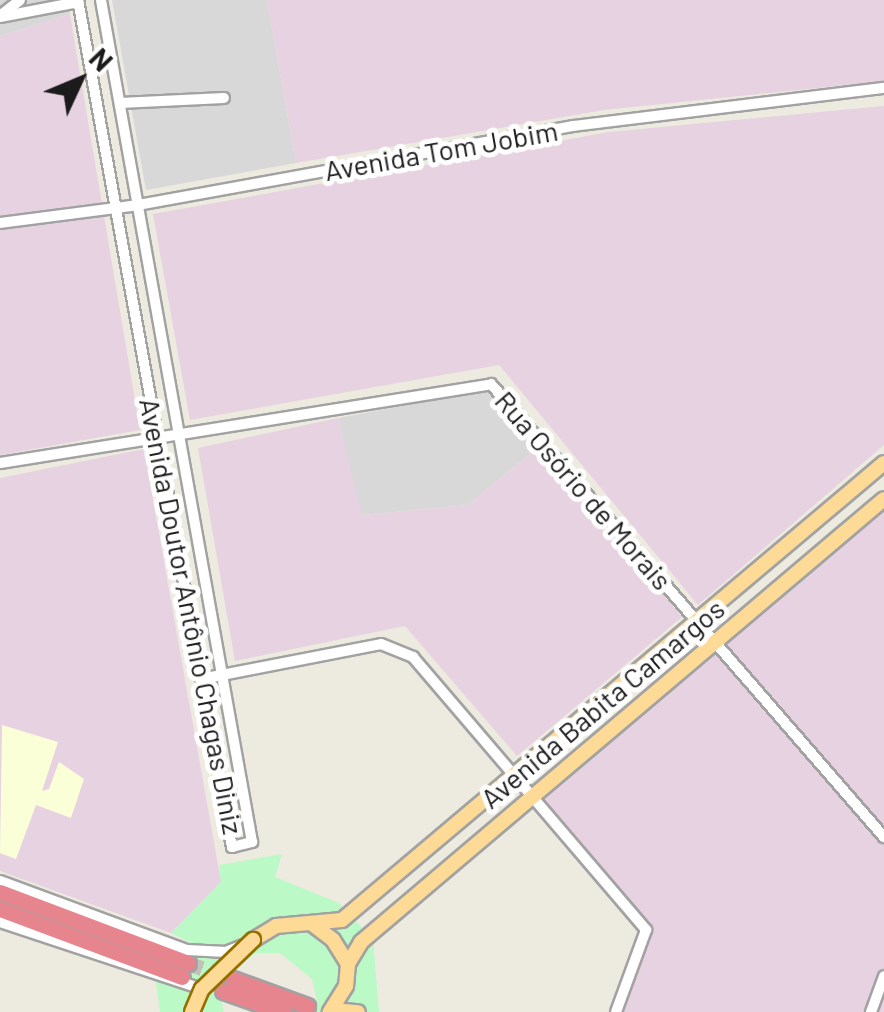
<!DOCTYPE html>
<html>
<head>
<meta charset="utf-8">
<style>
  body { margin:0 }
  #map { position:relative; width:884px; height:1012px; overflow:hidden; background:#edeae0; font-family:Barlow,sans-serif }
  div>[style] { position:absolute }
  .residential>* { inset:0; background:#d9d8d8 }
  .industrial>* { inset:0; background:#e7d2e1 }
  .education>* { inset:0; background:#fbffd8 }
  .park>* { inset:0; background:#bbfac6 }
  .highway-tunnel>* { height:15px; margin-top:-7.5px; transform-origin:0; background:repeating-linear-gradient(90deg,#c3c1b9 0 15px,transparent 0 23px) }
  .roads { filter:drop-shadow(2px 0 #a2a2a2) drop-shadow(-2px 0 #a2a2a2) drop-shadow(0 2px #a2a2a2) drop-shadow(0 -2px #a2a2a2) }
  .minor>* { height:10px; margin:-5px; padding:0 5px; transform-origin:5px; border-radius:5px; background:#fff }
  .major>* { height:14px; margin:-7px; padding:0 7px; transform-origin:7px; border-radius:7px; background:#fdda95 }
  .highway>* { height:15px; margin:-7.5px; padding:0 7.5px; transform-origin:7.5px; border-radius:7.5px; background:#e7858f }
  .bridges { filter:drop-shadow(2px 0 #936f00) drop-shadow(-2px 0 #936f00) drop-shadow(0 2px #936f00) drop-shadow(0 -2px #936f00) }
  .major-bridge>* { height:14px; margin:-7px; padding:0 7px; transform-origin:7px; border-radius:7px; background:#fdda95 }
  span { translate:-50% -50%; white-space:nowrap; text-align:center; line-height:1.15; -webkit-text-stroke:10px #fff; paint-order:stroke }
  .street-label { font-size:28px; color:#1b1b1b }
  .north { position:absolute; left:30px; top:30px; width:100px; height:100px; -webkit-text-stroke:8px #fff; paint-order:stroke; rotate:46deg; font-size:28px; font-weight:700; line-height:40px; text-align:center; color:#1b1b1b }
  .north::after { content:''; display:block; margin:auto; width:35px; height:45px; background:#1b1b1b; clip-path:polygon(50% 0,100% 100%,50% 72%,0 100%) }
</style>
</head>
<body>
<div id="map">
  <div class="residential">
    <div style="clip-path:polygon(0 0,67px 0,70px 14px,0 36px)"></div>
    <div style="clip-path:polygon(112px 0,267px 0,296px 163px,146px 190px)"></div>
    <div style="clip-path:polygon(489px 390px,539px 447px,468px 505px,361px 515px,338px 418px)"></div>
  </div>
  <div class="industrial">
    <div style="clip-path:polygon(267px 0,884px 0,884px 81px,604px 110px,296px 163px)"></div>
    <div style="clip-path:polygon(70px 14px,140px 430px,0 455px,0 36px)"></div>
    <div style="clip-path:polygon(884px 106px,884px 445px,698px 605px,499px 365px,190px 420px,153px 214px,609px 132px)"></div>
    <div style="clip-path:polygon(338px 418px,362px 515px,468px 505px,539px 447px,682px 617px,517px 756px,405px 626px,235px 661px,198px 448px)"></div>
    <div style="clip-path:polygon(144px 449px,221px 882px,171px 933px,0 871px,0 478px)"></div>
    <div style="clip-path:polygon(884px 511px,884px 1012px,622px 1012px,652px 929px,540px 797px)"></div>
  </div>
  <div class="education">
    <div style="clip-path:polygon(2px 725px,58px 742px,42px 791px,49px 789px,59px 762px,84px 779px,71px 818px,36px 805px,16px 859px,0 853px)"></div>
  </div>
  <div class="park">
    <div style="clip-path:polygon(282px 854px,275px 877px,339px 903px,373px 939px,379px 1012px,311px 1012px,317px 1001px,312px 979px,280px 953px,255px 953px,234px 971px,221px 999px,224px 1012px,160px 1012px,156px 982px,187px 984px,202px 948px,171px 933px,221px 882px,219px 865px)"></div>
  </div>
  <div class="highway-tunnel">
    <div style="left:188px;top:963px;width:44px;rotate:20.1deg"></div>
  </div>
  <div class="roads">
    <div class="minor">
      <div style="left:78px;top:0;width:861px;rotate:79.7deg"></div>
      <div style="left:232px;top:847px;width:21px;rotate:-14deg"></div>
      <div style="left:252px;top:842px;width:855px;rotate:-100.17deg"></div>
      <div style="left:1px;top:15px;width:24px;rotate:-38deg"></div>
      <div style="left:0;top:17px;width:80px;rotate:-10.8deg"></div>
      <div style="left:120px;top:103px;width:104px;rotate:-2.8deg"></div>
      <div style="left:0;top:223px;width:139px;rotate:-7.4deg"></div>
      <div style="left:138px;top:205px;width:442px;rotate:-10.3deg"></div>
      <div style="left:573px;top:126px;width:313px;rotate:-7deg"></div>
      <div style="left:0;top:463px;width:497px;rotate:-9.1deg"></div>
      <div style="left:491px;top:384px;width:600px;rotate:49.06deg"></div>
      <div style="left:201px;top:679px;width:183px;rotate:-11deg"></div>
      <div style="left:381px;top:644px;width:35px;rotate:22deg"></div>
      <div style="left:413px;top:657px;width:359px;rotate:49.5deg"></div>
      <div style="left:646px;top:930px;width:87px;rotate:110.1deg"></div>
      <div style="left:0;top:881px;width:199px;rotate:20.3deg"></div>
      <div style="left:187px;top:950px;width:39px;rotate:3deg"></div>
      <div style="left:226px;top:952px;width:18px;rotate:-22deg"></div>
      <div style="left:0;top:922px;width:213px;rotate:18.3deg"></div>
      <div style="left:871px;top:1012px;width:38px;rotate:-70deg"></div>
    </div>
    <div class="major">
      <div style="left:312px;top:924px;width:26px;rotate:37deg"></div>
      <div style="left:333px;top:940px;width:28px;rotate:58deg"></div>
      <div style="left:348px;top:964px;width:22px;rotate:95deg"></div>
      <div style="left:346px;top:986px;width:31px;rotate:122deg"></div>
      <div style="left:253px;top:940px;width:27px;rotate:-31deg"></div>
      <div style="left:276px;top:926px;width:66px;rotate:-5.2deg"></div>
      <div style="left:342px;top:920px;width:709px;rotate:-40.14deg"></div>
      <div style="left:348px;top:964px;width:26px;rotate:-59deg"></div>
      <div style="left:361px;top:942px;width:685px;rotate:-40.27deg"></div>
      <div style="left:333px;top:1010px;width:25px;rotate:5deg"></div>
    </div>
    <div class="highway">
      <div style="left:0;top:892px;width:201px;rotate:20.7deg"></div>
      <div style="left:0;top:909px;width:194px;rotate:20.5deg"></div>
      <div style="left:233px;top:979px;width:79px;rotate:20deg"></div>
      <div style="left:223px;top:991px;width:64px;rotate:19.3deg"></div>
    </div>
  </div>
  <div class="bridges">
    <div class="major-bridge">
      <div style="left:192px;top:1012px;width:25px;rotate:-67deg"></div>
      <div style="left:202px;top:989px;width:71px;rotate:-43.9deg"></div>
    </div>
  </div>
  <div class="street-label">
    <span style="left:441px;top:150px;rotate:-10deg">Avenida Tom Jobim</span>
    <span style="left:584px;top:490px;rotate:49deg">Rua Osório de Morais</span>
    <span style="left:192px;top:616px;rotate:79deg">Avenida Doutor Antônio Chagas Diniz</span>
    <span style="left:602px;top:703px;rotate:-40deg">Avenida Babita Camargos</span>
  </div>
  <div class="north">N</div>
</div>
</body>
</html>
